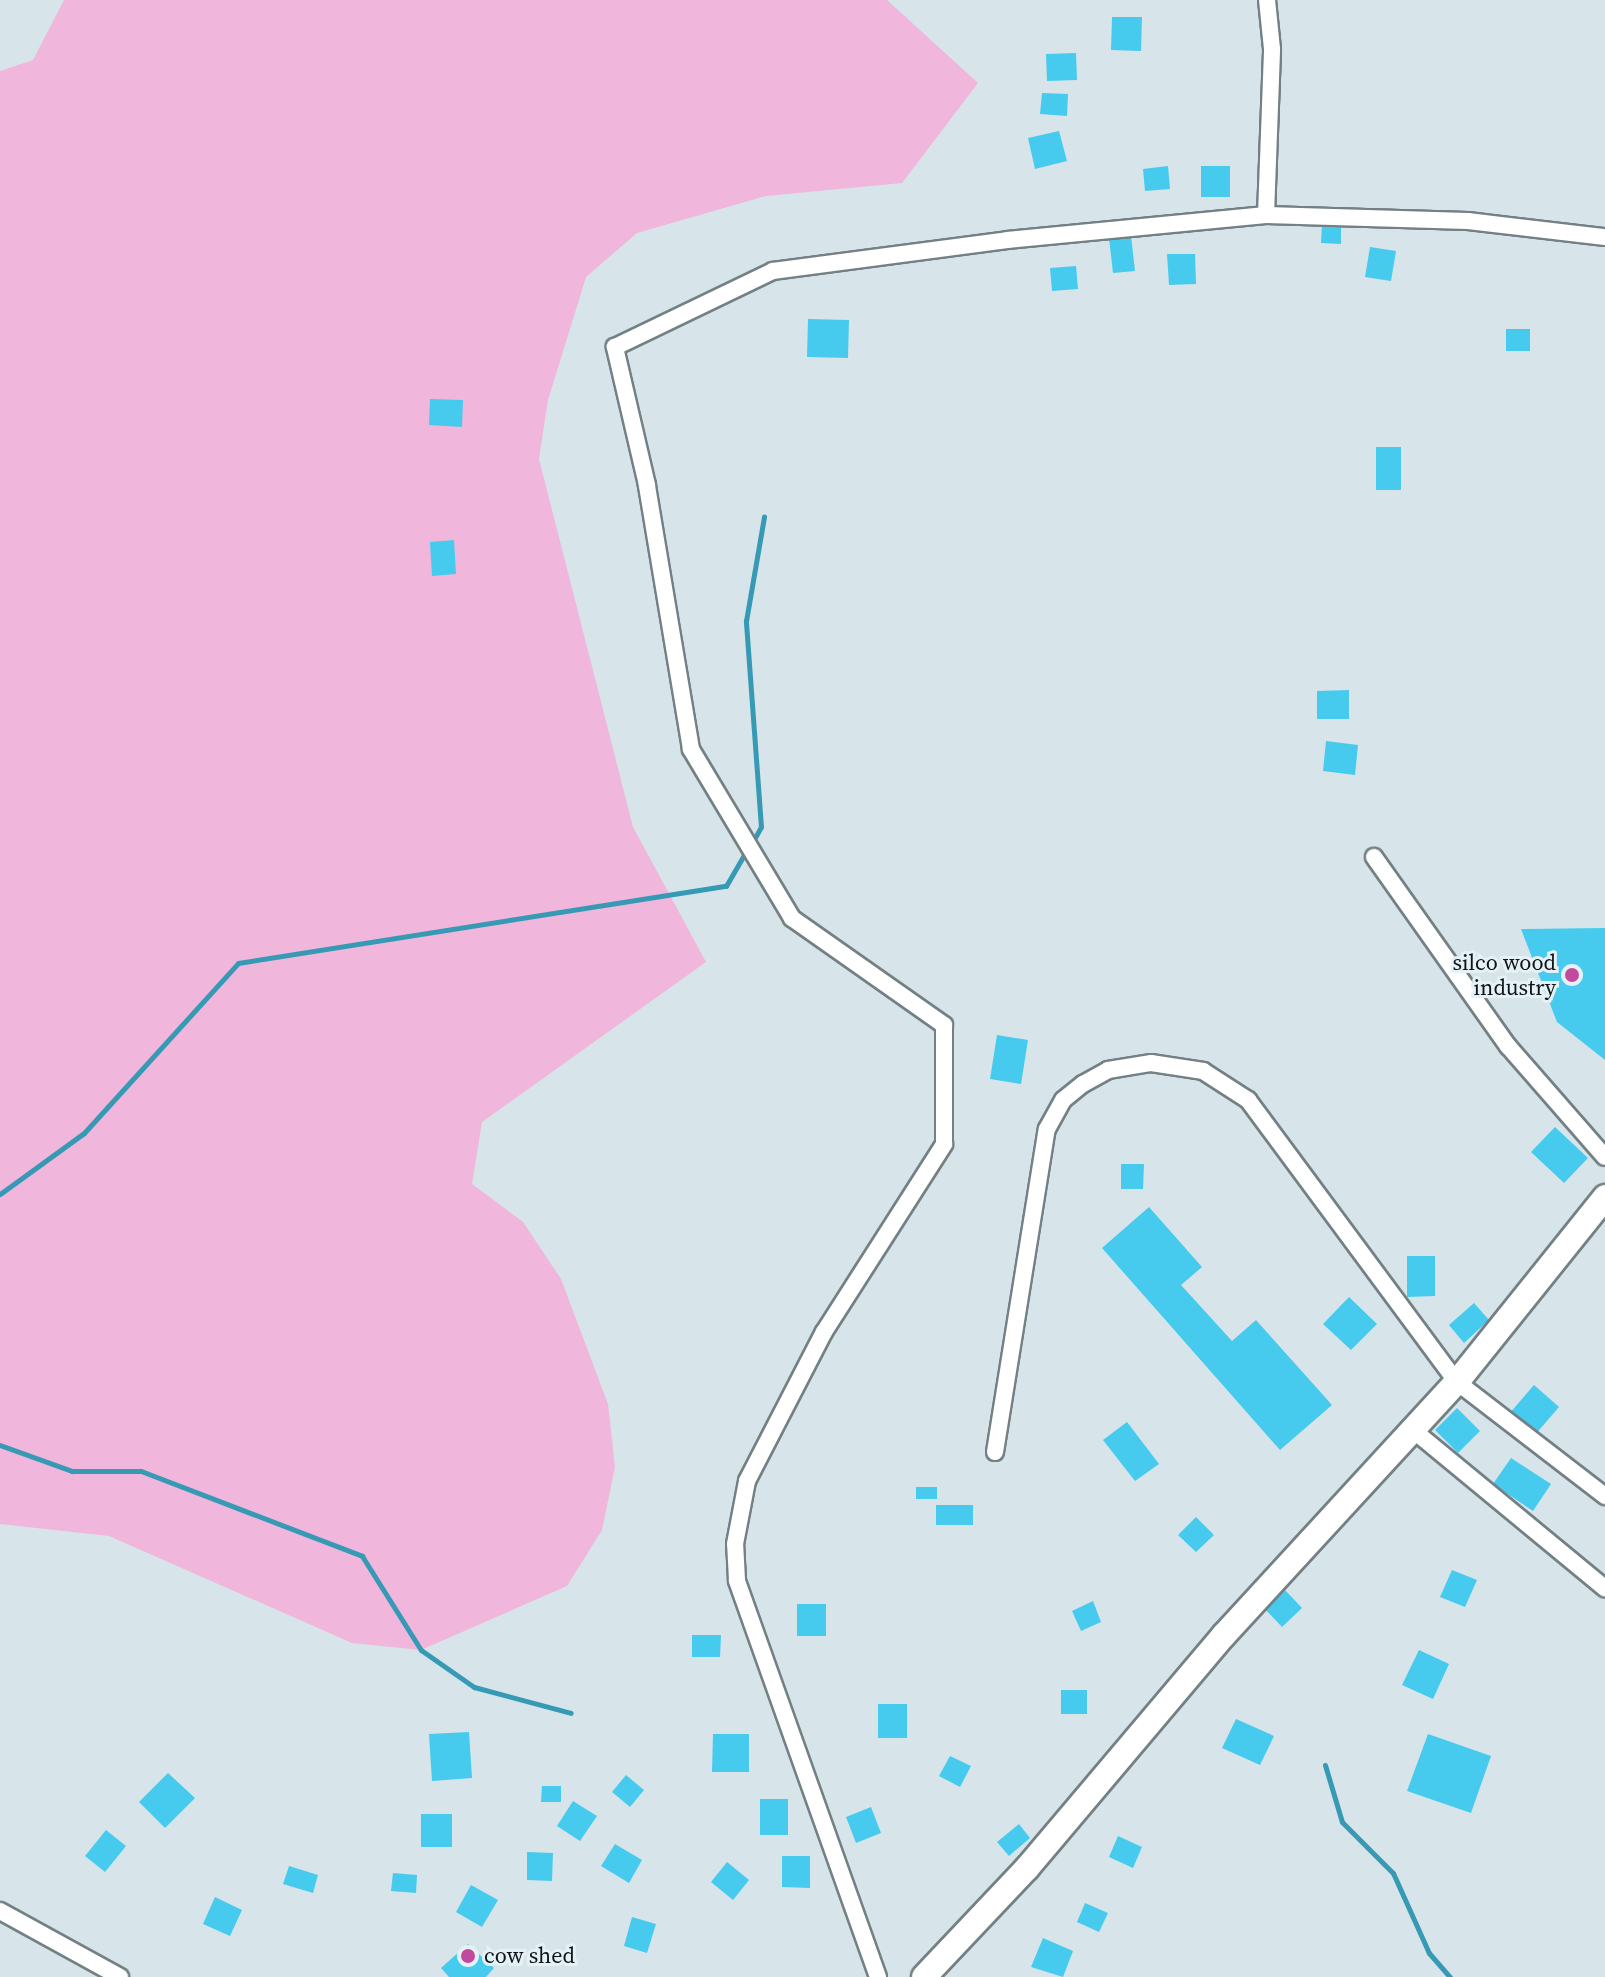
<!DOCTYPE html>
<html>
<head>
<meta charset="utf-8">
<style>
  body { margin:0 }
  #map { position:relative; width:1605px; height:1977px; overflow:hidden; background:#d7e4e9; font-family:"Source Serif 4",serif }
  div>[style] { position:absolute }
  .green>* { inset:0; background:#f1b6db }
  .stream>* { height:5px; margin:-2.5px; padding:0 2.5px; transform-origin:2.5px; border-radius:2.5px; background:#379ab5 }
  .building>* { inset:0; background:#46cbef }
  .roads { filter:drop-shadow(2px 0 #738084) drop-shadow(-2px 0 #738084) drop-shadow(0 2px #738084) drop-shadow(0 -2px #738084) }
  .minor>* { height:16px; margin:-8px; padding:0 8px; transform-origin:8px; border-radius:8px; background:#fff }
  .secondary>* { height:24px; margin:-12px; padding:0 12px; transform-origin:12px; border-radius:12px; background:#fff }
  .dots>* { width:22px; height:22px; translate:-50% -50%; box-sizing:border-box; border:4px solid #e4f1f6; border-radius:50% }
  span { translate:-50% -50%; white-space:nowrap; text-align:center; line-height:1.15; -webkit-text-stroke:6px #e4f1f6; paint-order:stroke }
  .poi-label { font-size:22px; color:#101416 }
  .right { translate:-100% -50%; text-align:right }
  .left { translate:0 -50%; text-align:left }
</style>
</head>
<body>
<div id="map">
  <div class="green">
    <div style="clip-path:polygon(64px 0,887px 0,978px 83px,902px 183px,766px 196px,637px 233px,586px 277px,548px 400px,539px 459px,633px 827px,706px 962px,482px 1122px,472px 1184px,523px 1222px,561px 1279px,608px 1404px,615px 1467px,602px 1530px,567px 1586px,421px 1650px,352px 1643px,109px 1536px,0 1524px,0 71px,33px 60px)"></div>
  </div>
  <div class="stream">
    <div style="left:752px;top:843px;width:18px;rotate:-61deg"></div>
    <div style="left:761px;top:827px;width:207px;rotate:-94.2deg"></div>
    <div style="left:746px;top:621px;width:106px;rotate:-80.2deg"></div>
    <div style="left:0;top:1194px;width:104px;rotate:-36deg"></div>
    <div style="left:84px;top:1133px;width:229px;rotate:-47.8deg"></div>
    <div style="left:238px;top:963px;width:494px;rotate:-9deg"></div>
    <div style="left:726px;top:886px;width:39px;rotate:-60deg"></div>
    <div style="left:0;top:1445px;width:77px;rotate:19.9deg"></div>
    <div style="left:72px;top:1471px;width:69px"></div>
    <div style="left:141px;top:1471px;width:237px;rotate:21deg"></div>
    <div style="left:362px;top:1556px;width:111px;rotate:57.9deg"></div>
    <div style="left:421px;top:1650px;width:65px;rotate:34.9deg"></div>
    <div style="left:474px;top:1687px;width:100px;rotate:15deg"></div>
    <div style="left:1325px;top:1765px;width:59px;rotate:73.4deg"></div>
    <div style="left:1342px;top:1822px;width:72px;rotate:45deg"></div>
    <div style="left:1393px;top:1873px;width:88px;rotate:65.8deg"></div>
    <div style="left:1429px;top:1953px;width:32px;rotate:49deg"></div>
  </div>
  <div class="building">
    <div style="clip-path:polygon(1112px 17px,1142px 17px,1141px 51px,1111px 50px)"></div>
    <div style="clip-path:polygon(1076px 53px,1077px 80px,1047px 81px,1046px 54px)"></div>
    <div style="clip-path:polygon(1042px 93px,1068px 94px,1067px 116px,1040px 114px)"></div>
    <div style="clip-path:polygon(1059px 131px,1067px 161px,1035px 169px,1028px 138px)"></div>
    <div style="clip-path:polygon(1168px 166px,1170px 189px,1145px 191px,1143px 169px)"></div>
    <div style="clip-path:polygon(1201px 166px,1230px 166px,1230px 197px,1201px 197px)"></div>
    <div style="clip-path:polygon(1322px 223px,1341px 223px,1341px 244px,1321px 243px)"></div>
    <div style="clip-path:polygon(1131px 236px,1135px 271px,1113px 273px,1109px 238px)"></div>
    <div style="clip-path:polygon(1370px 247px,1396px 251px,1391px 281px,1365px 277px)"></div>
    <div style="clip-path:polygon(1167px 254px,1195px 254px,1196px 284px,1169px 285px)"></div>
    <div style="clip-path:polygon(1076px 266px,1078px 289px,1052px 291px,1050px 268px)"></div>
    <div style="clip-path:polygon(808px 319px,849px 320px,848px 358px,807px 357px)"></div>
    <div style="clip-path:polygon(1506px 329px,1530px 329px,1530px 351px,1506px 351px)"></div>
    <div style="clip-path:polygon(430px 399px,463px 400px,462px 427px,429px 425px)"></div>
    <div style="clip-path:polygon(1376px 447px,1401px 447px,1401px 490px,1376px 490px)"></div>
    <div style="clip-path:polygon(454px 540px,456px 574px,432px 576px,430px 542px)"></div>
    <div style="clip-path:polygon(1349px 690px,1349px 719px,1317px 719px,1317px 691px)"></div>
    <div style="clip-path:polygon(1326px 741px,1358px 745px,1355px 775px,1323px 771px)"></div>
    <div style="clip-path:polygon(1605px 928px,1605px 1060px,1557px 1022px,1521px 929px)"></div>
    <div style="clip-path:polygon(997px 1035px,1028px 1040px,1021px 1084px,990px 1079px)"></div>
    <div style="clip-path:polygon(1555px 1127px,1588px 1158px,1564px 1183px,1531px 1152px)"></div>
    <div style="clip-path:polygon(1121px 1164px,1144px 1164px,1143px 1189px,1121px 1189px)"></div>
    <div style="clip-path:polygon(1149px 1207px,1202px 1267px,1181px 1285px,1232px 1341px,1256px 1320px,1332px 1405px,1280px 1450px,1102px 1248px)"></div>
    <div style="clip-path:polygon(1407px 1256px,1435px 1256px,1435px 1296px,1407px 1297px)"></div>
    <div style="clip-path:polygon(1349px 1297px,1377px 1324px,1351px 1350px,1323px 1324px)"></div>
    <div style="clip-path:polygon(1474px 1303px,1489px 1320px,1464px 1343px,1449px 1325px)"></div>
    <div style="clip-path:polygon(1534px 1385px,1559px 1407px,1534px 1436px,1509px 1414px)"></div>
    <div style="clip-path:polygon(1457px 1408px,1480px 1431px,1458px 1453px,1435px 1430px)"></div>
    <div style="clip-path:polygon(1127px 1422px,1159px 1464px,1135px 1481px,1103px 1440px)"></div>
    <div style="clip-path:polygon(1511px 1458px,1551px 1484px,1533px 1511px,1493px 1484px)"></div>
    <div style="clip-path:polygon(916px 1487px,937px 1487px,937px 1499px,916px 1499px)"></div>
    <div style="clip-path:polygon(936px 1505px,973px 1505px,973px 1525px,936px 1525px)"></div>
    <div style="clip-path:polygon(1196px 1517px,1214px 1535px,1196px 1552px,1178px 1535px)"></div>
    <div style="clip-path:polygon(1452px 1570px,1477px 1580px,1465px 1607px,1440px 1597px)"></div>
    <div style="clip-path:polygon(1283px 1588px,1302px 1608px,1282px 1627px,1263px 1607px)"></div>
    <div style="clip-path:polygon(1093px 1601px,1101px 1622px,1081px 1631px,1072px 1611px)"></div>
    <div style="clip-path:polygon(797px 1604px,826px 1604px,826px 1636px,797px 1636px)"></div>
    <div style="clip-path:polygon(692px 1635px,721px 1635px,720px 1657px,692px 1657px)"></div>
    <div style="clip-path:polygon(1419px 1650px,1449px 1664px,1433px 1699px,1402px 1685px)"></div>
    <div style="clip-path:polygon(1061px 1690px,1087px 1690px,1087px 1714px,1061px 1714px)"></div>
    <div style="clip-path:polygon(878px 1704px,907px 1704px,907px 1738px,878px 1738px)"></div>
    <div style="clip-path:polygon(1236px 1719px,1274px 1736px,1260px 1765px,1222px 1748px)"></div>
    <div style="clip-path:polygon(469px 1732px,472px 1778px,432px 1781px,429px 1734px)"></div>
    <div style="clip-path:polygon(713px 1734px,749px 1734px,749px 1772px,712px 1772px)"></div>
    <div style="clip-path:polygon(1428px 1734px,1491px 1756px,1471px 1813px,1407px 1791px)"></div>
    <div style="clip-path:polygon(950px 1756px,971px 1766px,960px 1787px,939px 1776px)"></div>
    <div style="clip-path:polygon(168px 1773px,195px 1798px,165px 1828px,139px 1802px)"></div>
    <div style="clip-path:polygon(626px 1775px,644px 1790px,630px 1807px,612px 1792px)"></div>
    <div style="clip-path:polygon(542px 1786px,561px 1786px,561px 1802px,541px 1802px)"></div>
    <div style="clip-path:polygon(760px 1799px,788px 1799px,788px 1835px,760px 1835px)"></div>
    <div style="clip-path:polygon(573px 1801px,597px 1816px,580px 1841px,557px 1826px)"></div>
    <div style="clip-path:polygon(871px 1807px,881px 1833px,856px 1843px,846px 1817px)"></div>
    <div style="clip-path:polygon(421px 1814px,452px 1814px,452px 1847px,421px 1847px)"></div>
    <div style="clip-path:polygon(1019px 1824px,1030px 1838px,1009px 1856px,997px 1842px)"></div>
    <div style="clip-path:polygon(106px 1830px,126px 1846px,105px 1872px,85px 1856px)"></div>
    <div style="clip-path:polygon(1118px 1836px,1142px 1847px,1133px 1868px,1109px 1857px)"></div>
    <div style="clip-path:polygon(615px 1844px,642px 1860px,629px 1883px,601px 1866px)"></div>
    <div style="clip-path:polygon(527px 1852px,553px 1853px,552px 1881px,527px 1880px)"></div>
    <div style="clip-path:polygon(782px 1856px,810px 1856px,810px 1888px,782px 1887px)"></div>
    <div style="clip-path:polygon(727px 1862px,749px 1880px,733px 1900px,711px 1882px)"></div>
    <div style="clip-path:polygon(289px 1866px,318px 1875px,313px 1893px,283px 1884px)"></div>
    <div style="clip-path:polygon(393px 1873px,417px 1875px,416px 1893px,391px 1891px)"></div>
    <div style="clip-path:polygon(471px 1885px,498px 1900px,482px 1927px,456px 1912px)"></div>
    <div style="clip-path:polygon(215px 1897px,242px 1910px,230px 1936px,203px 1924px)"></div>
    <div style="clip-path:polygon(1085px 1903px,1108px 1913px,1099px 1932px,1077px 1922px)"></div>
    <div style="clip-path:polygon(632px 1917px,656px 1924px,647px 1953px,624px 1946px)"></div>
    <div style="clip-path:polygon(1043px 1938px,1073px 1951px,1063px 1977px,1031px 1967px)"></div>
    <div style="clip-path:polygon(468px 1944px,494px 1968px,486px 1977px,449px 1977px,441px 1968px)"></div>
  </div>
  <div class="roads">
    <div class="minor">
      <div style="left:1266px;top:215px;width:166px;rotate:-87.9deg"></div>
      <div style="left:1272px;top:49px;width:49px;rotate:-95.8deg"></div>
      <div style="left:1374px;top:857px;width:232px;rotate:54.7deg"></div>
      <div style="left:1508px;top:1046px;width:147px;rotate:48.9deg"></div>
      <div style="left:1413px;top:1430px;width:249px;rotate:39.5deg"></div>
      <div style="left:995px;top:1452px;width:327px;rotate:-80.9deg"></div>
      <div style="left:1047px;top:1129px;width:33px;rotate:-61deg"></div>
      <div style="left:1063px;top:1100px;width:26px;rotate:-39deg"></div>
      <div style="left:1083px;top:1084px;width:29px;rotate:-29deg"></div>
      <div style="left:1108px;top:1070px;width:44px;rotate:-9.2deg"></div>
      <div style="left:1151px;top:1063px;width:53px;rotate:8.7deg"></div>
      <div style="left:1203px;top:1071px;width:54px;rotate:32.8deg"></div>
      <div style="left:1248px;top:1100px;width:351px;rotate:53.5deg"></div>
      <div style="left:1457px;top:1382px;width:187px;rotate:37.6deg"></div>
      <div style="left:0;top:1911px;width:137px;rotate:28.8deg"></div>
      <div style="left:878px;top:1977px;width:421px;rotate:-109.6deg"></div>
      <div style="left:737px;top:1580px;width:36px;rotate:-93deg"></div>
      <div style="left:735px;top:1544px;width:64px;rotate:-79.2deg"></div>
      <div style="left:747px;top:1481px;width:168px;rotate:-62.7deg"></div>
      <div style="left:824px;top:1332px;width:223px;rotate:-57.4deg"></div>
      <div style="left:944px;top:1144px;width:119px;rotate:-90deg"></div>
      <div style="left:944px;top:1025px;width:186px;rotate:-144.9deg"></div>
      <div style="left:792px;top:918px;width:197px;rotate:-120.9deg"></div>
      <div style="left:691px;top:749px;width:268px;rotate:-99.5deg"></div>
      <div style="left:647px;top:485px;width:142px;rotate:-103.1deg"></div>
      <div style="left:615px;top:347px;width:175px;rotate:-25.7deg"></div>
      <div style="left:773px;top:271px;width:236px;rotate:-7.5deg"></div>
      <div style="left:1007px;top:240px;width:260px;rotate:-5.5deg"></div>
      <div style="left:1266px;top:215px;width:202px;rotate:1.7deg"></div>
      <div style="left:1468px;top:221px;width:138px;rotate:6.7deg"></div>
    </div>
    <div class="secondary">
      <div style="left:924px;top:1977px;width:150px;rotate:-46.6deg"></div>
      <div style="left:1027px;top:1868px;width:305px;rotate:-49.8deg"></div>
      <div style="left:1224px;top:1635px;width:344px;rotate:-47.4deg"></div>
      <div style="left:1457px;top:1382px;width:237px;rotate:-51.3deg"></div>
    </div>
  </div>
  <div class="dots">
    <div style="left:1572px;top:975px;background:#c2499d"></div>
    <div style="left:468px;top:1956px;background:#c2499d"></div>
  </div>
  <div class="poi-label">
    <span class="right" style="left:1556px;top:975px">silco wood<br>industry</span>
    <span class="left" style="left:484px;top:1956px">cow shed</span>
  </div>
</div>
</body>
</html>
